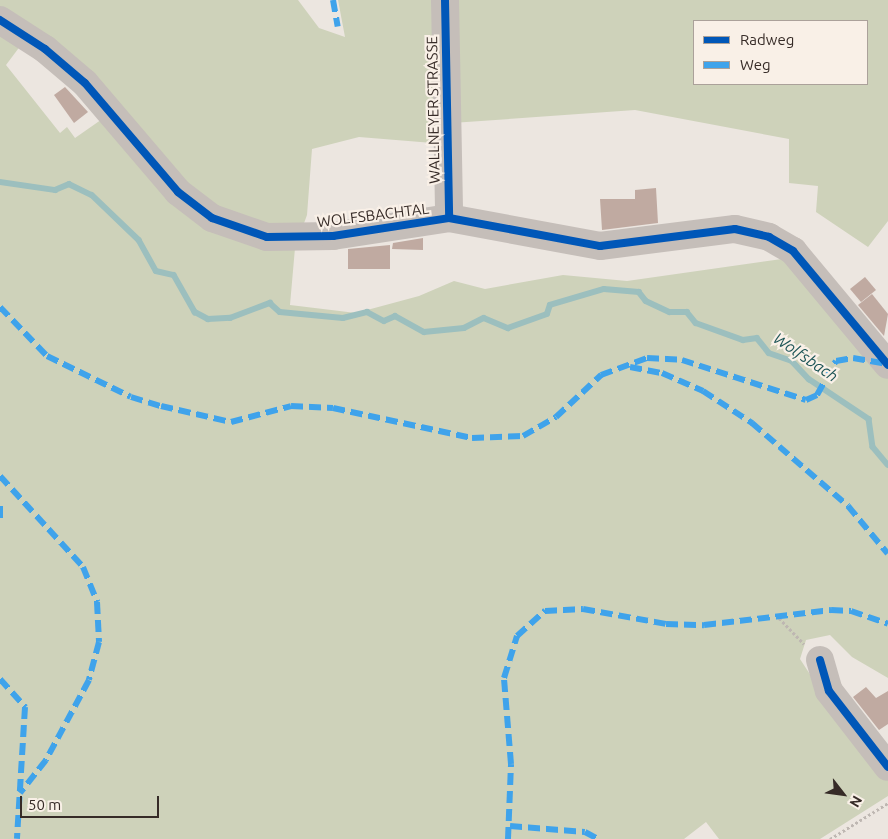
<!DOCTYPE html>
<html>
<head>
<meta charset="utf-8">
<style>
  body { margin:0 }
  #map { position:relative; width:888px; height:839px; overflow:hidden; background:#ece6e0; font-family:Ubuntu,sans-serif }
  div>[style] { position:absolute }
  .green>* { inset:0; background:#ced2ba }
  .stream>* { height:5.5px; margin:-2.75px; padding:0 2.75px; transform-origin:2.75px; border-radius:2.75px; background:#9cbfbe }
  .building>* { inset:0; background:#c0aaa1 }
  .path>* { height:3px; margin-top:-1.5px; transform-origin:0; background:repeating-linear-gradient(90deg,#beb7b2 0 2.5px,transparent 0 5px) }
  .minor>* { height:28px; margin:-14px; padding:0 14px; transform-origin:14px; border-radius:14px; background:#c5beb9 }
  .quiet>* { height:6px; margin-top:-3px; transform-origin:0; background:repeating-linear-gradient(90deg,#3fa3eb 0 12px,transparent 0 18px) }
  .cycleway>* { height:8px; margin:-4px; padding:0 4px; transform-origin:4px; border-radius:4px; background:#0057b8 }
  span { translate:-50% -50%; white-space:nowrap; text-align:center; line-height:1.15; -webkit-text-stroke:4.5px #f9f0e7; paint-order:stroke }
  .street-label { font-size:15px; color:#362b27 }
  .water-label { font-size:16px; color:#1d5557; font-style:italic }
  .legend { position:absolute; left:693px; top:20px; width:175px; height:65px; box-sizing:border-box; background:#f9f0e7; border:1px solid #aba19a; margin:0; padding:6px 9px; list-style:none; font-size:15px; color:#362b27 }
  .legend li { display:flex; align-items:center; gap:10px; height:25px }
  .legend b { width:25px; border:1px solid #aba19a }
  .north { position:absolute; left:818px; top:769px; width:50px; height:50px; -webkit-text-stroke:4px #f9f0e7; paint-order:stroke; rotate:120deg; font-size:14px; font-weight:700; line-height:20px; text-align:center; color:#362b27 }
  .north::after { content:''; display:block; margin:auto; width:18px; height:22px; background:#362b27; clip-path:polygon(50% 0,100% 100%,50% 72%,0 100%) }
  .scale { position:absolute; left:20px; top:796px; width:139px; height:22px; box-sizing:border-box; border:2px solid #362b27; border-top:0; padding-left:6px; font-size:15px; line-height:18px; white-space:nowrap; color:#362b27; -webkit-text-stroke:4px #f9f0e7; paint-order:stroke }
</style>
</head>
<body>
<div id="map">
  <div class="green">
    <div style="clip-path:polygon(evenodd,0 0,298px 0,319px 28px,345px 37px,338px 0,438px 0,445px 144px,359px 137px,312px 149px,307px 215px,295px 248px,290px 305px,356px 313px,419px 296px,454px 281px,485px 289px,563px 275px,627px 281px,782px 259px,888px 375px,888px 678px,852px 657px,830px 635px,806px 640px,800px 659px,837px 716px,888px 780px,888px 796px,820px 839px,719px 839px,706px 822px,684px 839px,0 839px,0 0,30px 33px,118px 108px,75px 138px,67px 127px,60px 133px,6px 65px,30px 33px)"></div>
    <div style="clip-path:polygon(evenodd,450px 0,888px 0,888px 221px,868px 247px,816px 212px,818px 186px,789px 183px,789px 139px,635px 110px,452px 123px,450px 0,694px 21px,867px 21px,867px 84px,694px 84px,694px 21px)"></div>
  </div>
  <div class="stream">
    <div style="left:0;top:182px;width:56px;rotate:8.3deg"></div>
    <div style="left:55px;top:190px;width:15px;rotate:-23deg"></div>
    <div style="left:69px;top:184px;width:25px;rotate:26deg"></div>
    <div style="left:92px;top:195px;width:65px;rotate:43.8deg"></div>
    <div style="left:139px;top:240px;width:35px;rotate:61deg"></div>
    <div style="left:156px;top:271px;width:18px;rotate:13deg"></div>
    <div style="left:174px;top:275px;width:43px;rotate:60.4deg"></div>
    <div style="left:195px;top:312px;width:15px;rotate:28deg"></div>
    <div style="left:208px;top:319px;width:22px;rotate:-3deg"></div>
    <div style="left:230px;top:318px;width:43px;rotate:-20.6deg"></div>
    <div style="left:270px;top:303px;width:13px;rotate:42deg"></div>
    <div style="left:280px;top:312px;width:63px;rotate:5.4deg"></div>
    <div style="left:343px;top:318px;width:25px;rotate:-14deg"></div>
    <div style="left:367px;top:312px;width:19px;rotate:28deg"></div>
    <div style="left:384px;top:321px;width:12px;rotate:-24deg"></div>
    <div style="left:395px;top:316px;width:33px;rotate:29deg"></div>
    <div style="left:424px;top:332px;width:40px;rotate:-5.7deg"></div>
    <div style="left:464px;top:328px;width:22px;rotate:-27deg"></div>
    <div style="left:484px;top:318px;width:26px;rotate:23deg"></div>
    <div style="left:508px;top:328px;width:41px;rotate:-19.7deg"></div>
    <div style="left:547px;top:314px;width:9px;rotate:-72deg"></div>
    <div style="left:550px;top:305px;width:56px;rotate:-16.5deg"></div>
    <div style="left:604px;top:289px;width:35px;rotate:5deg"></div>
    <div style="left:639px;top:292px;width:11px;rotate:52deg"></div>
    <div style="left:646px;top:301px;width:26px;rotate:25deg"></div>
    <div style="left:670px;top:312px;width:17px"></div>
    <div style="left:687px;top:312px;width:14px;rotate:51deg"></div>
    <div style="left:696px;top:323px;width:50px;rotate:19.9deg"></div>
    <div style="left:743px;top:340px;width:14px;rotate:-8deg"></div>
    <div style="left:757px;top:338px;width:19px;rotate:51deg"></div>
    <div style="left:769px;top:353px;width:24px;rotate:19deg"></div>
    <div style="left:792px;top:361px;width:25px;rotate:47deg"></div>
    <div style="left:809px;top:379px;width:72px;rotate:33.7deg"></div>
    <div style="left:869px;top:419px;width:28px;rotate:82deg"></div>
    <div style="left:873px;top:447px;width:23px;rotate:50deg"></div>
  </div>
  <div class="building">
    <div style="clip-path:polygon(65px 87px,88px 112px,74px 123px,54px 95px)"></div>
    <div style="clip-path:polygon(656px 188px,658px 223px,602px 230px,600px 199px,635px 199px,635px 190px)"></div>
    <div style="clip-path:polygon(423px 238px,423px 250px,392px 249px,393px 243px)"></div>
    <div style="clip-path:polygon(390px 245px,390px 269px,348px 269px,348px 249px)"></div>
    <div style="clip-path:polygon(865px 277px,876px 290px,861px 302px,850px 289px)"></div>
    <div style="clip-path:polygon(872px 294px,888px 314px,884px 336px,858px 305px)"></div>
    <div style="clip-path:polygon(866px 687px,876px 698px,888px 691px,888px 724px,879px 730px,853px 697px)"></div>
  </div>
  <div class="path">
    <div style="left:779px;top:618px;width:36px;rotate:46deg"></div>
    <div style="left:830px;top:839px;width:68px;rotate:-31.8deg"></div>
  </div>
  <div class="minor">
    <div style="left:445px;top:0;width:218px;rotate:88.9deg"></div>
    <div style="left:0;top:20px;width:54px;rotate:32.8deg"></div>
    <div style="left:45px;top:49px;width:52px;rotate:40.4deg"></div>
    <div style="left:85px;top:83px;width:143px;rotate:49.5deg"></div>
    <div style="left:178px;top:192px;width:43px;rotate:37.4deg"></div>
    <div style="left:212px;top:218px;width:58px;rotate:19.1deg"></div>
    <div style="left:267px;top:237px;width:66px;rotate:-0.9deg"></div>
    <div style="left:333px;top:236px;width:117px;rotate:-8.8deg"></div>
    <div style="left:449px;top:218px;width:154px;rotate:10.5deg"></div>
    <div style="left:600px;top:246px;width:136px;rotate:-7.2deg"></div>
    <div style="left:735px;top:229px;width:35px;rotate:13deg"></div>
    <div style="left:769px;top:237px;width:28px;rotate:30deg"></div>
    <div style="left:793px;top:251px;width:148px;rotate:50.2deg"></div>
    <div style="left:820px;top:660px;width:32px;rotate:74deg"></div>
    <div style="left:829px;top:691px;width:96px;rotate:52.2deg"></div>
  </div>
  <div class="quiet">
    <div style="left:333px;top:0;width:27px;rotate:80deg"></div>
    <div style="left:0;top:307px;width:68px;rotate:46.2deg"></div>
    <div style="left:47px;top:356px;width:93px;rotate:26deg"></div>
    <div style="left:131px;top:397px;width:31px;rotate:17deg"></div>
    <div style="left:161px;top:406px;width:72px;rotate:12.9deg"></div>
    <div style="left:231px;top:422px;width:62px;rotate:-14.9deg"></div>
    <div style="left:291px;top:406px;width:42px;rotate:2.7deg"></div>
    <div style="left:333px;top:408px;width:142px;rotate:12.2deg"></div>
    <div style="left:472px;top:438px;width:51px;rotate:-2.2deg"></div>
    <div style="left:523px;top:436px;width:38px;rotate:-30deg"></div>
    <div style="left:556px;top:417px;width:62px;rotate:-43deg"></div>
    <div style="left:601px;top:375px;width:49px;rotate:-20.3deg"></div>
    <div style="left:647px;top:358px;width:35px;rotate:3deg"></div>
    <div style="left:682px;top:360px;width:130px;rotate:17.9deg"></div>
    <div style="left:806px;top:400px;width:12px;rotate:-24deg"></div>
    <div style="left:817px;top:395px;width:39px;rotate:-61deg"></div>
    <div style="left:836px;top:361px;width:17px;rotate:-10deg"></div>
    <div style="left:853px;top:358px;width:35px;rotate:10deg"></div>
    <div style="left:630px;top:367px;width:33px;rotate:11deg"></div>
    <div style="left:662px;top:373px;width:45px;rotate:23.7deg"></div>
    <div style="left:703px;top:391px;width:59px;rotate:33.1deg"></div>
    <div style="left:752px;top:423px;width:127px;rotate:40.8deg"></div>
    <div style="left:848px;top:506px;width:62px;rotate:50.2deg"></div>
    <div style="left:0;top:476px;width:123px;rotate:47.6deg"></div>
    <div style="left:83px;top:567px;width:38px;rotate:68deg"></div>
    <div style="left:97px;top:602px;width:40px;rotate:87.1deg"></div>
    <div style="left:99px;top:642px;width:39px;rotate:105deg"></div>
    <div style="left:89px;top:680px;width:91px;rotate:118.3deg"></div>
    <div style="left:46px;top:760px;width:42px;rotate:128.2deg"></div>
    <div style="left:0;top:506px;width:16px;rotate:90deg"></div>
    <div style="left:0;top:679px;width:38px;rotate:48deg"></div>
    <div style="left:25px;top:707px;width:132px;rotate:93.5deg"></div>
    <div style="left:510px;top:826px;width:75px;rotate:4.6deg"></div>
    <div style="left:585px;top:832px;width:15px;rotate:28deg"></div>
    <div style="left:508px;top:839px;width:75px;rotate:-87.7deg"></div>
    <div style="left:511px;top:764px;width:86px;rotate:-94.7deg"></div>
    <div style="left:504px;top:678px;width:44px;rotate:-72.8deg"></div>
    <div style="left:517px;top:636px;width:38px;rotate:-42deg"></div>
    <div style="left:545px;top:611px;width:38px;rotate:-3deg"></div>
    <div style="left:583px;top:609px;width:84px;rotate:10.2deg"></div>
    <div style="left:666px;top:624px;width:38px;rotate:2deg"></div>
    <div style="left:704px;top:625px;width:128px;rotate:-6.7deg"></div>
    <div style="left:831px;top:610px;width:20px;rotate:3deg"></div>
    <div style="left:851px;top:611px;width:39px;rotate:19deg"></div>
  </div>
  <div class="cycleway">
    <div style="left:445px;top:0;width:218px;rotate:88.9deg"></div>
    <div style="left:0;top:20px;width:54px;rotate:32.8deg"></div>
    <div style="left:45px;top:49px;width:52px;rotate:40.4deg"></div>
    <div style="left:85px;top:83px;width:143px;rotate:49.5deg"></div>
    <div style="left:178px;top:192px;width:43px;rotate:37.4deg"></div>
    <div style="left:212px;top:218px;width:58px;rotate:19.1deg"></div>
    <div style="left:267px;top:237px;width:66px;rotate:-0.9deg"></div>
    <div style="left:333px;top:236px;width:117px;rotate:-8.8deg"></div>
    <div style="left:449px;top:218px;width:154px;rotate:10.5deg"></div>
    <div style="left:600px;top:246px;width:136px;rotate:-7.2deg"></div>
    <div style="left:735px;top:229px;width:35px;rotate:13deg"></div>
    <div style="left:769px;top:237px;width:28px;rotate:30deg"></div>
    <div style="left:793px;top:251px;width:148px;rotate:50.2deg"></div>
    <div style="left:820px;top:660px;width:32px;rotate:74deg"></div>
    <div style="left:829px;top:691px;width:96px;rotate:52.2deg"></div>
  </div>
  <div class="street-label">
    <span style="left:433px;top:110px;rotate:-91deg">WALLNEYER STRASSE</span>
    <span style="left:373px;top:215px;rotate:-7deg">WOLFSBACHTAL</span>
  </div>
  <div class="water-label">
    <span style="left:806px;top:357px;rotate:34deg">Wolfsbach</span>
  </div>
  <ul class="legend">
  <li><b style="height:6px;background:#0057b8"></b>Radweg</li>
  <li><b style="height:6px;background:#3fa3eb"></b>Weg</li>
  </ul>
  <div class="north">N</div>
  <div class="scale">50 m</div>
</div>
</body>
</html>
